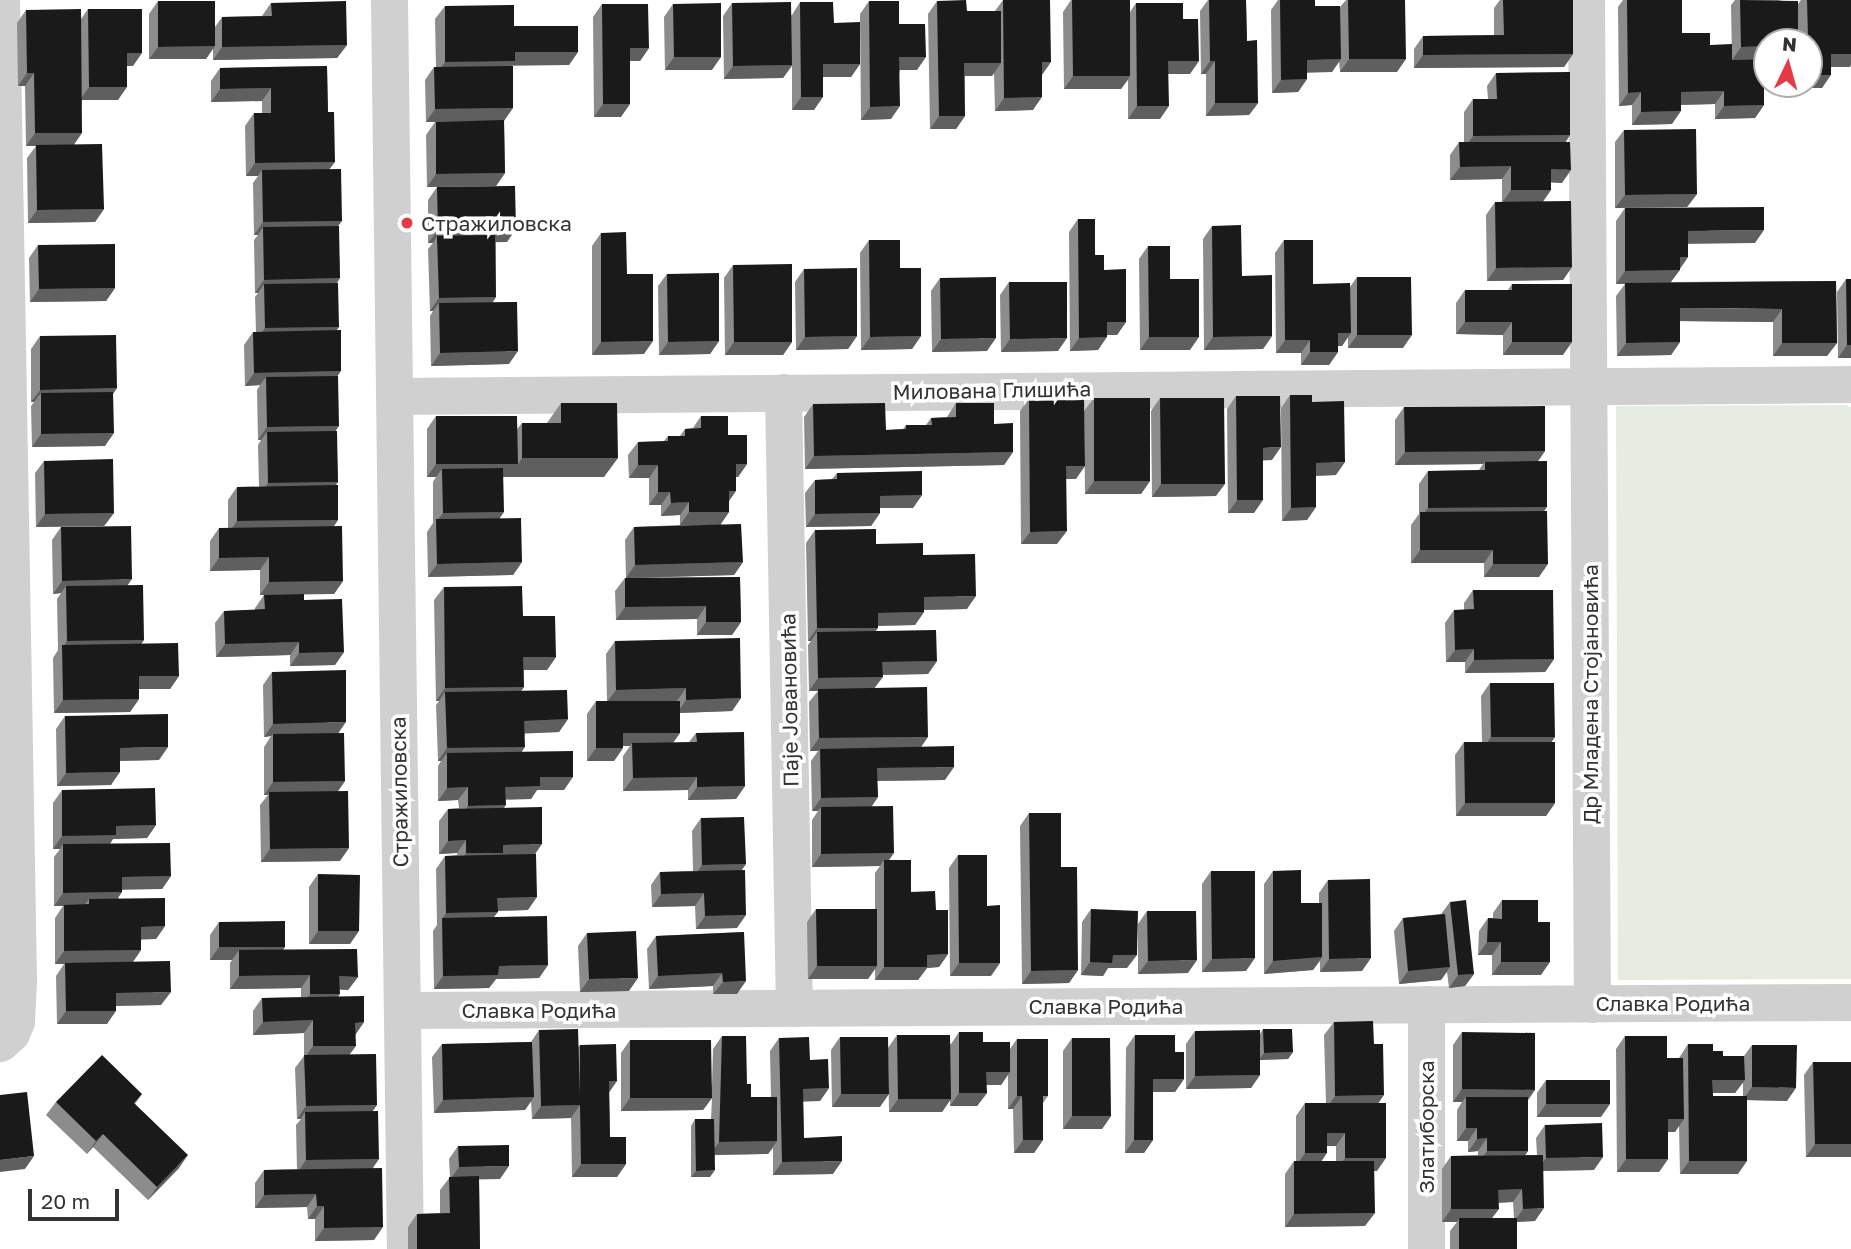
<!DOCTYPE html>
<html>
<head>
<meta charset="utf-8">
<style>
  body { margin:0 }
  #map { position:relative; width:1851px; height:1249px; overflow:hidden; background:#fff; font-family:"Golos Text",sans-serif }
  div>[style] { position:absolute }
  .green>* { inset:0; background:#e6ecdf }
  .minor>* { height:37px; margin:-18.5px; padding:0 18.5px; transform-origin:18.5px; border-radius:18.5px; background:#d0d0d0 }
  .wall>* { inset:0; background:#8c8c8c }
  .shaded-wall>* { inset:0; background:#5f5f5f }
  .building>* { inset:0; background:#1a1a1a }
  .dots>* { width:19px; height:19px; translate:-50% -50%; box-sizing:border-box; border:4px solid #fff; border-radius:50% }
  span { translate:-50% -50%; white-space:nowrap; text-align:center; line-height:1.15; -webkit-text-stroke:7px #fff; paint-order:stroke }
  .poi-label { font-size:21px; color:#333 }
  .left { translate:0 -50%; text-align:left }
  .street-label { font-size:21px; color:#333 }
  .north { position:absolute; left:1753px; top:28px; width:70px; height:70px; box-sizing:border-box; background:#fff; border:2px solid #adadad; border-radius:50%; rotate:5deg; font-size:19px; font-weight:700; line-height:28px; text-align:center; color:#333 }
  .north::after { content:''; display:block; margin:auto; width:24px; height:32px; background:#e63946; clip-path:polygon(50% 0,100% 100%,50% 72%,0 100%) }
  .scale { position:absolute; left:28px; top:1189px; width:91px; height:32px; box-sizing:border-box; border:4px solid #333; border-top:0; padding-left:9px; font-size:21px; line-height:24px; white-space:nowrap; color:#333; -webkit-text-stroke:5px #fff; paint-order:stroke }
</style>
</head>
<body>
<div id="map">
  <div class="green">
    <div style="clip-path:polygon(1845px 405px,1851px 407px,1851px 979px,1618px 980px,1616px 406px)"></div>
  </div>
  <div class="minor">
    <div style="left:389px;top:0;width:1249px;rotate:89.27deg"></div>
    <div style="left:1586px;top:0;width:1004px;rotate:89.66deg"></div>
    <div style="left:783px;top:392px;width:616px;rotate:88.98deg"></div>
    <div style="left:395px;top:396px;width:1456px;rotate:-0.47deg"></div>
    <div style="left:402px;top:1010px;width:1449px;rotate:-0.32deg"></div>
    <div style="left:0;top:1043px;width:15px;rotate:-42deg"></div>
    <div style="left:11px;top:1033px;width:13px;rotate:-67deg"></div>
    <div style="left:16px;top:1021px;width:41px;rotate:-87.2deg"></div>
    <div style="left:18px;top:980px;width:980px;rotate:-90.99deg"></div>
    <div style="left:1426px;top:1249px;width:245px;rotate:-90deg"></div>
  </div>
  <div class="wall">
    <div style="clip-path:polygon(1003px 0,1042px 75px,1033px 110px,995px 111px,994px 73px,992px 76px,965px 76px,965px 116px,956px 129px,930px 129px,928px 14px,937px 1px,967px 11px,995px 11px)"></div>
    <div style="clip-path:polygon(1071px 0,1130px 12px,1136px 3px,1183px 19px,1190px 74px,1168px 74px,1160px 119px,1128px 119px,1128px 80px,1121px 89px,1064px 89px,1063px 12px)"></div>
    <div style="clip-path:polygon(1208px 0,1246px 0,1247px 41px,1258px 103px,1249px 115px,1206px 116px,1206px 74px,1201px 74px,1200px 11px)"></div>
    <div style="clip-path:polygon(1278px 0,1315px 0,1315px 6px,1340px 7px,1346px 0,1405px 0,1397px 72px,1340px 72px,1339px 61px,1332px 72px,1307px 72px,1307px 79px,1298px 92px,1272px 93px,1271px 10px)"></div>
    <div style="clip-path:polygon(1500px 0,1573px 0,1573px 54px,1564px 67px,1414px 68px,1414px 49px,1423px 36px,1494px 35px,1494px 8px)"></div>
    <div style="clip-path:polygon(1623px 0,1682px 0,1682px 33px,1732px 60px,1731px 5px,1735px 0,1778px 0,1798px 4px,1801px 0,1851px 0,1850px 67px,1831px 67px,1822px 88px,1799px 88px,1799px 84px,1809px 84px,1809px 42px,1767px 42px,1767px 59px,1764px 59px,1764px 105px,1755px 118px,1715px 119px,1715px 104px,1681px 105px,1672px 124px,1632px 125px,1632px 105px,1619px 106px,1618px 7px)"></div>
    <div style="clip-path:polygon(158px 1px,215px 27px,222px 17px,262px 16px,271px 3px,347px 45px,337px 58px,213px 60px,213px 48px,206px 59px,149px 59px,149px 14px)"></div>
    <div style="clip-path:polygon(869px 1px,899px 24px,917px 70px,900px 70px,891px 119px,861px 120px,860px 14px)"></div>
    <div style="clip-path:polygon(800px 2px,834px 23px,860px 64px,851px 77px,823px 77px,814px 110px,792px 110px,792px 66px,783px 78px,724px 79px,723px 16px,732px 3px,792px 15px)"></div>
    <div style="clip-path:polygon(602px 4px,649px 48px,640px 61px,630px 61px,621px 117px,594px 117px,593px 17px)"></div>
    <div style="clip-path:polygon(673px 4px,712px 70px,665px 70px,664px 17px)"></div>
    <div style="clip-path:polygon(445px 6px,514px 26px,578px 52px,569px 65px,511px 66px,504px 121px,505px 173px,496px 186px,427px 187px,426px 135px,435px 122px,426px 122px,425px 80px,434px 67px,436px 67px,435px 19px)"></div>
    <div style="clip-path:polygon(88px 9px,133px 66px,127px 66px,118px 100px,82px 100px,74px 144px,104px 209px,95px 222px,28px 223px,27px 158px,36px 146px,26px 146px,25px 86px,18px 86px,17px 23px,26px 10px,81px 19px)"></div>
    <div style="clip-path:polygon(327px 66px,329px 169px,338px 226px,340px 278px,337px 283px,336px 330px,338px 376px,336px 431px,338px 482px,335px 485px,338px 520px,334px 526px,343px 581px,334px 594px,304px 594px,304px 600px,344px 652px,335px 665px,290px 666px,290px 655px,216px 657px,215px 623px,224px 611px,255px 610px,255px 608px,264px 595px,260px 595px,260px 570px,210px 571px,210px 541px,219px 528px,228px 528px,228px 500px,237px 487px,259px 487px,258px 445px,261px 440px,258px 440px,257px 390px,260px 385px,245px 386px,244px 345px,253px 332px,256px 332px,255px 297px,258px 293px,255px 293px,254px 240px,258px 235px,254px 235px,253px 183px,258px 176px,246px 176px,245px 126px,254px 113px,262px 113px,262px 101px,211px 102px,211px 81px,220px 68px)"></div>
    <div style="clip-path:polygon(1496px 73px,1570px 135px,1566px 142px,1562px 183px,1551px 182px,1551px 190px,1543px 201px,1572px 267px,1563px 280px,1487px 281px,1486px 215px,1495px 202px,1502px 202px,1502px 179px,1450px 180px,1450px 155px,1459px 142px,1464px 142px,1464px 112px,1473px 99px,1488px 99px,1487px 86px)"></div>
    <div style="clip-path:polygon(1624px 130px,1697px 194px,1687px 207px,1615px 208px,1615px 142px)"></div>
    <div style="clip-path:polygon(437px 187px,507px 242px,496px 242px,496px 297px,493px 302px,509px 364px,431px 366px,430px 316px,433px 311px,430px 311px,428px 249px,433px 243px,428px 243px,428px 200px)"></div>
    <div style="clip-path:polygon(1625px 208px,1755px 243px,1688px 243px,1688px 257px,1671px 282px,1836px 281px,1837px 343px,1827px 356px,1773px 356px,1773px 322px,1680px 321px,1680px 342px,1671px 355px,1617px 356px,1616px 296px,1625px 284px,1616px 284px,1616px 221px)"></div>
    <div style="clip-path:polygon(1078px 219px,1095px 255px,1104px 270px,1126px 322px,1117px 335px,1107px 335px,1098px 350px,1070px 351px,1069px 232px)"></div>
    <div style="clip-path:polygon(1212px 226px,1242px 276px,1272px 336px,1263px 349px,1204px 350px,1203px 239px)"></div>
    <div style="clip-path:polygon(601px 233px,627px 274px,644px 354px,592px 355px,592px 246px)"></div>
    <div style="clip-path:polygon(869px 240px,900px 268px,921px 336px,912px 349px,861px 350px,860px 253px)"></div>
    <div style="clip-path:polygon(1284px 240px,1313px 284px,1350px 287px,1357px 277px,1403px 348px,1348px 348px,1348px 336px,1342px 346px,1338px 346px,1338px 352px,1329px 365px,1301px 365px,1301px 353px,1276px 353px,1275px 253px)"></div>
    <div style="clip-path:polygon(38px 245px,115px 288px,106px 301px,30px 302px,29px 258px)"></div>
    <div style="clip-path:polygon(1148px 246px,1170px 279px,1190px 350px,1140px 350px,1139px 259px)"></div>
    <div style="clip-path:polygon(733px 265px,792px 342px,783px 355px,725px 355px,724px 278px)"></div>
    <div style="clip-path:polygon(804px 269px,857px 336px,848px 349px,796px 350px,795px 282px)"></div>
    <div style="clip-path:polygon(667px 274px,719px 341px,710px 354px,659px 355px,658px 286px)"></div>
    <div style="clip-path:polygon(940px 278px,987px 351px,932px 352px,931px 291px)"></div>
    <div style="clip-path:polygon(1846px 279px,1851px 279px,1851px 358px,1838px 358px,1837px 292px)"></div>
    <div style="clip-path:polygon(1009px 282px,1058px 351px,1001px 352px,1000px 295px)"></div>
    <div style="clip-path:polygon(1512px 284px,1563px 355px,1503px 355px,1503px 335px,1456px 334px,1456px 303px,1465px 290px,1508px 290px)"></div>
    <div style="clip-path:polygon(40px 336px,117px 388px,113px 394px,105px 446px,32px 447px,31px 406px,34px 402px,31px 402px,31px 349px)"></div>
    <div style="clip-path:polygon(1290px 395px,1312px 402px,1336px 475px,1316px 476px,1316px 507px,1307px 520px,1282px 521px,1281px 408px)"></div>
    <div style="clip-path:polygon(1236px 396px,1272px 460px,1263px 460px,1254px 513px,1228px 513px,1227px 409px)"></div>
    <div style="clip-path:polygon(1029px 398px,1076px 479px,1066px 479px,1057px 544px,1021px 544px,1020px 411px)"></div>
    <div style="clip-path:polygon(1094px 398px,1150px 481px,1141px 494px,1085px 494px,1084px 411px)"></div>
    <div style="clip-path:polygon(1160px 398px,1216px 496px,1152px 497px,1151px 411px)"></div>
    <div style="clip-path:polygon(561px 403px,604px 477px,503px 477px,500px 518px,522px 562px,513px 575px,428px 577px,427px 532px,433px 523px,433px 482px,436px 477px,427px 477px,427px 429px,436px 416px,517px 429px,522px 423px,547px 423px)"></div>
    <div style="clip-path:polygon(956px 403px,994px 424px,1013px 452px,1004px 465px,805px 469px,804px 417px,813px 404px,886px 430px,903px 429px,906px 425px,926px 425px,931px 418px,947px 417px)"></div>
    <div style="clip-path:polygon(1404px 407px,1545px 451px,1538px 461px,1544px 511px,1539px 577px,1484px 577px,1484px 563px,1411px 563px,1411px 525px,1419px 514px,1419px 484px,1428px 471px,1479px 470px,1483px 464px,1395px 465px,1395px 420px)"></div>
    <div style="clip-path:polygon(701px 416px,728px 435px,747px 464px,738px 477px,736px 477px,729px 502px,729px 512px,721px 524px,743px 562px,734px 575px,635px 578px,740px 577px,741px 622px,732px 635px,697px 635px,697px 619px,616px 620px,615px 591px,625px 578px,626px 578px,625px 540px,634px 527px,680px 525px,680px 515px,661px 516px,661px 505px,649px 505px,649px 478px,629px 478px,628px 455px,638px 442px,664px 441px,668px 436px,680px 436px,685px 429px,693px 428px)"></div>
    <div style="clip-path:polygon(44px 461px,114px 513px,104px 526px,36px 527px,35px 473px)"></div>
    <div style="clip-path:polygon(837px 473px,922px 495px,913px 508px,880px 508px,880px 513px,871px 526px,806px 527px,805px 493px,815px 480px,832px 479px)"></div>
    <div style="clip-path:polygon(61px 527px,127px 585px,144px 640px,141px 644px,179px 676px,170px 689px,139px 689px,139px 699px,130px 712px,54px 713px,53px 658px,58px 650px,57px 599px,61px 593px,53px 594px,52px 540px)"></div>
    <div style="clip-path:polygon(815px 530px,923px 555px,967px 609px,924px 610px,924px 612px,915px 625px,878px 626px,875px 631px,937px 661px,928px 674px,882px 675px,874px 688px,921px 747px,945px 780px,877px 781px,878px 797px,872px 806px,888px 860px,911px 892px,936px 910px,948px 954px,939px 967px,927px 968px,918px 980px,875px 980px,875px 969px,868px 979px,808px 979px,807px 922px,816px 909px,875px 909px,875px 873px,880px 866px,812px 867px,812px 820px,818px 811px,812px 811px,811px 761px,818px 751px,810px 751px,809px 702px,818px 691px,809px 691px,808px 645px,811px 641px,808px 641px,806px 543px)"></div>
    <div style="clip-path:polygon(444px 587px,523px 616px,556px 657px,547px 670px,524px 670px,524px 687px,521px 691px,568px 719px,559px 732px,525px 733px,522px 752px,564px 790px,537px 790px,531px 799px,506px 799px,504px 808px,536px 854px,528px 910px,498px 911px,494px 917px,548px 965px,539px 978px,496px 979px,489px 988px,434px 989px,433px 931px,437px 925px,436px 869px,445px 856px,457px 855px,457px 853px,439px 854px,439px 821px,448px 809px,459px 808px,458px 800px,438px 801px,438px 766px,441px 761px,438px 761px,436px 705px,439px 701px,436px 701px,434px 600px)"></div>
    <div style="clip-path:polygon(1473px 590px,1554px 659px,1545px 672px,1465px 673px,1465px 662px,1446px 662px,1445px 623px,1454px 610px,1464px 610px,1464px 603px)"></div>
    <div style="clip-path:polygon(615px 641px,741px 698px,732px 711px,680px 713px,673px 743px,689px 742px,696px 733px,745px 786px,736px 799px,688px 800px,688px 790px,623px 791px,623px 756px,630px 746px,623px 746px,623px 748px,614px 761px,587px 761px,587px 714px,596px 701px,607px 701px,606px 654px)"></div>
    <div style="clip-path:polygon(272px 672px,339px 733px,345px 781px,338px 791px,340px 861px,261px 862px,260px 805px,268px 795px,264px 795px,264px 747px,271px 736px,264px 737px,263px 685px)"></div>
    <div style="clip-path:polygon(1490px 683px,1555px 737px,1551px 742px,1555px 803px,1546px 816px,1456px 816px,1455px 755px,1464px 742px,1482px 742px,1481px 696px)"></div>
    <div style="clip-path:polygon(65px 716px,159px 760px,120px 761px,111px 785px,57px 786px,56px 729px)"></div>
    <div style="clip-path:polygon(62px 790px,156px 825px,147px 838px,113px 839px,110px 844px,171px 876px,162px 889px,122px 889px,122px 892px,118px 898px,165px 926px,156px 939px,141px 939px,141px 950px,133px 962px,161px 1005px,116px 1006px,107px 1024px,57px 1024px,56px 976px,64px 964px,55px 964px,55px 918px,63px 906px,54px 906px,54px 857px,60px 849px,53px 849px,53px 803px)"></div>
    <div style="clip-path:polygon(1029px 813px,1061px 867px,1078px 970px,1069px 983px,1022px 984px,1020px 826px)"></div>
    <div style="clip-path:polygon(701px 818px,746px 864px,741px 870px,737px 928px,696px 929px,695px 906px,652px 907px,651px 885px,660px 872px,693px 871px,692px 831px)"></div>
    <div style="clip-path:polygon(958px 855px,987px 906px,991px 976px,950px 976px,949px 868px)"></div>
    <div style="clip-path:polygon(1211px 871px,1246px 971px,1202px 972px,1202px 884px)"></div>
    <div style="clip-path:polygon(1273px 871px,1301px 903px,1319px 903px,1319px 893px,1328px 880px,1362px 971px,1320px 972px,1320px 961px,1313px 970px,1264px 974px,1264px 884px)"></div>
    <div style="clip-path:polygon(318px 874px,350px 944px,309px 944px,309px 887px)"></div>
    <div style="clip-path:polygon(1502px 900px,1538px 922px,1541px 975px,1492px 975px,1492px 955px,1478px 955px,1479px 931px,1488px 918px,1493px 918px,1493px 913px)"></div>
    <div style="clip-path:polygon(1450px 902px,1474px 974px,1465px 986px,1449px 988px,1447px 972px,1441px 980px,1399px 984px,1394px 931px,1403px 918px,1441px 914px)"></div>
    <div style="clip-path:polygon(1091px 909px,1127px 968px,1108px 968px,1103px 976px,1081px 975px,1082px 922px)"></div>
    <div style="clip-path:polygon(1147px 911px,1188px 973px,1138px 974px,1138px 924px)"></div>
    <div style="clip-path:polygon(219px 922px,285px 947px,283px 950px,358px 977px,348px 990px,339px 989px,338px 996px,364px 1022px,356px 1034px,349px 1055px,373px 1111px,374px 1240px,315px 1241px,315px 1219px,308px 1219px,307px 1207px,255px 1208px,255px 1183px,264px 1170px,297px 1169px,296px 1125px,301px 1119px,297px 1119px,295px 1068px,304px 1056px,304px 1033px,253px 1035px,253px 1011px,262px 998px,301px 997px,301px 988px,230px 989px,230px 963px,232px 960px,210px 960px,210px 935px)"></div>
    <div style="clip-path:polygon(744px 932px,737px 994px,713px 994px,713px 986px,649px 989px,647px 949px,656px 936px)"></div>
    <div style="clip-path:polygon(587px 933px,629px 991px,580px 992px,578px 946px)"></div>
    <div style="clip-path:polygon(evenodd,1334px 1022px,1374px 1044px,1379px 1103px,1377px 1171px,1374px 1171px,1365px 1226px,1285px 1227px,1285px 1174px,1294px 1161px,1296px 1161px,1296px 1116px,1305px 1103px,1326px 1103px,1324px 1035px,1334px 1022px,1327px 1146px,1336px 1146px,1336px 1161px,1322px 1161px,1327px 1146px)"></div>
    <div style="clip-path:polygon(1263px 1029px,1293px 1052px,1288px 1059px,1260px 1060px,1260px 1075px,1251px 1088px,1186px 1089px,1186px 1044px,1195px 1031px,1260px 1034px)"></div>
    <div style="clip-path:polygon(539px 1030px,578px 1047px,580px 1045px,609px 1092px,610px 1137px,626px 1164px,617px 1177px,572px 1177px,571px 1118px,532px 1119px,531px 1101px,525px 1110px,434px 1113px,432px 1057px,442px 1044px,531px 1042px)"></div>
    <div style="clip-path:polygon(959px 1032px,983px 1042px,1010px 1049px,1017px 1039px,1048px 1096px,1043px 1103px,1043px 1140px,1034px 1153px,1014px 1153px,1013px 1109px,1008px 1109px,1008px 1074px,1001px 1085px,986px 1085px,987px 1093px,977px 1106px,950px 1106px,950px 1100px,942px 1112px,889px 1112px,888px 1051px,880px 1107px,832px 1107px,831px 1050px,840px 1037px,888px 1048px,897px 1035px,951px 1044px)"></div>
    <div style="clip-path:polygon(evenodd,1462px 1032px,1528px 1100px,1528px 1151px,1525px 1155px,1537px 1155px,1536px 1138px,1545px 1125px,1594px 1170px,1543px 1171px,1535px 1221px,1517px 1222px,1517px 1249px,1450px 1249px,1450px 1231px,1457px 1222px,1442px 1222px,1442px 1169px,1451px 1156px,1478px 1155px,1478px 1151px,1468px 1152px,1468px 1141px,1457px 1141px,1457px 1110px,1462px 1102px,1453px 1102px,1453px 1045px,1462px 1032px,1513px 1202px,1514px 1218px,1492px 1218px,1498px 1203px,1513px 1202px)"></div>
    <div style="clip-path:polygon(1135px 1035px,1175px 1052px,1184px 1079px,1175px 1092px,1153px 1092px,1153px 1140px,1144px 1153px,1125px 1153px,1126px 1048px)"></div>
    <div style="clip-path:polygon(722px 1036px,747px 1084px,751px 1097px,771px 1097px,770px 1051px,779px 1038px,810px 1060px,829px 1088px,820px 1101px,803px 1101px,804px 1138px,833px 1174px,773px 1175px,773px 1148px,768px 1154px,715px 1155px,710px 1177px,691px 1177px,691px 1126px,695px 1119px,711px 1119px,712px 1098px,703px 1110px,621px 1111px,621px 1053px,630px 1040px,712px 1085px,713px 1049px)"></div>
    <div style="clip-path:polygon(evenodd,1625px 1036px,1667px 1058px,1679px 1058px,1688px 1044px,1713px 1051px,1723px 1056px,1744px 1056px,1752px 1045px,1787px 1101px,1747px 1100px,1738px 1174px,1680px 1174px,1679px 1125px,1675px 1132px,1668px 1132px,1668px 1159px,1659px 1172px,1617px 1172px,1616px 1049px,1625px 1036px,1743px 1082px,1743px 1096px,1713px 1096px,1713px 1093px,1735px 1093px,1743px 1082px)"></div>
    <div style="clip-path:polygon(1072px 1038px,1111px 1116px,1102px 1129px,1063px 1129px,1063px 1051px)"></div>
    <div style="clip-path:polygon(1813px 1062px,1851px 1157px,1806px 1157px,1804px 1075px)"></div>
    <div style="clip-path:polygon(1546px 1080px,1601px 1117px,1537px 1117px,1537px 1093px)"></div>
    <div style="clip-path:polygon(142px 1094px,135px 1104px,179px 1168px,148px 1200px,93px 1147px,87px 1154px,46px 1115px,56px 1102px)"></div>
    <div style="clip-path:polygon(458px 1146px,500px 1179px,479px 1179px,480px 1249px,408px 1249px,408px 1227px,417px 1214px,440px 1213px,440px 1190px,450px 1177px,449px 1159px)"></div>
  </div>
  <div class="shaded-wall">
    <div style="clip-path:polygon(347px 45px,337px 58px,213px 60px,222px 47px)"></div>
    <div style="clip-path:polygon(215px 46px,206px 59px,149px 59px,158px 47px)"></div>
    <div style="clip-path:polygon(1767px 46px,1767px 59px,1732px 60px,1741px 47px)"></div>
    <div style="clip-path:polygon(630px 48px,649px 48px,640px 61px,621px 61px)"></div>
    <div style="clip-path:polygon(515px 52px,578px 52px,569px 65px,512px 65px,506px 74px,436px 75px,445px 62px)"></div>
    <div style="clip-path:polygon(127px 53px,142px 53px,133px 66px,118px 66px)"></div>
    <div style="clip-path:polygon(1573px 54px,1564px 67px,1414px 68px,1423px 55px)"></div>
    <div style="clip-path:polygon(1831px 54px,1851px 54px,1851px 65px,1850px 67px,1822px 67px)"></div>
    <div style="clip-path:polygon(674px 57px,721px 57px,712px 70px,665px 70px)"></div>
    <div style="clip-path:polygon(899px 57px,926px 57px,917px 70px,890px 70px)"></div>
    <div style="clip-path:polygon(1341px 59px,1332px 72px,1298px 73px,1307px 60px)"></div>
    <div style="clip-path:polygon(1349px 59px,1406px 59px,1397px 72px,1340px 72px)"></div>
    <div style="clip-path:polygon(1168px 61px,1199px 61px,1190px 74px,1159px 74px)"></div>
    <div style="clip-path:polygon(1210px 61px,1215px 61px,1206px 74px,1201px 74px)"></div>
    <div style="clip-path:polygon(1042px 62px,1051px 62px,1042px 75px)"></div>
    <div style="clip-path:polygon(964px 63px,1001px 63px,992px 76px,955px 76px)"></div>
    <div style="clip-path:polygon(823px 64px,860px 64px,851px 77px,814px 77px)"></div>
    <div style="clip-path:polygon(792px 65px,783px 78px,724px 79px,733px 66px)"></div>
    <div style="clip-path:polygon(27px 73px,34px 73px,25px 86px,18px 86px)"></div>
    <div style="clip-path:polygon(1809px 75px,1831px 75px,1822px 88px,1799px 88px,1801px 84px,1809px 84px)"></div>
    <div style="clip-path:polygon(1073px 76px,1130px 76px,1121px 89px,1064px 89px)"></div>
    <div style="clip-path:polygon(1307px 79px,1298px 92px,1272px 93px,1281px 80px)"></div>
    <div style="clip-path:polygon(89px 87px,127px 87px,118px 100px,80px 100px)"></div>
    <div style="clip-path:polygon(271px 88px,262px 101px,211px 102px,220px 89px)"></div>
    <div style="clip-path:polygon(1724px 91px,1715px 104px,1672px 105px,1681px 92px)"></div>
    <div style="clip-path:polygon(1641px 92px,1632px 105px,1619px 106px,1628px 93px)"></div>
    <div style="clip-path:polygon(801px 97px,823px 97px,814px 110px,792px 110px)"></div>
    <div style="clip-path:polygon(1042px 97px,1033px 110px,995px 111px,1004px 98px)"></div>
    <div style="clip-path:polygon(1215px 103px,1258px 103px,1249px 115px,1206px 116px)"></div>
    <div style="clip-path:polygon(603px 104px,630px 104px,621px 117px,594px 117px)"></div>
    <div style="clip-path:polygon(1764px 105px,1755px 118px,1715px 119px,1724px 106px)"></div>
    <div style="clip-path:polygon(900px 106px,891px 119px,861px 120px,870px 107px)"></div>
    <div style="clip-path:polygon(1137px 106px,1169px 106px,1160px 119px,1128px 119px)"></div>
    <div style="clip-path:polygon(513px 108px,504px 121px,426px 122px,435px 109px)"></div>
    <div style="clip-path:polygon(1681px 111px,1672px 124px,1632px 125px,1641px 112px)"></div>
    <div style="clip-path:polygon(939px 116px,965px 116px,956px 129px,930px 129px)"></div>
    <div style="clip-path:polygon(35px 133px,82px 133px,73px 146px,26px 146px)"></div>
    <div style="clip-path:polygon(1570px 135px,1561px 148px,1464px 149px,1473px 136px)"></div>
    <div style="clip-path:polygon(335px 162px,325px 175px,262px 170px,258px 176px,246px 176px,255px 163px)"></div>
    <div style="clip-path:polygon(1511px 166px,1502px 179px,1450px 180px,1460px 167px)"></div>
    <div style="clip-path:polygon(1551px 169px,1571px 170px,1562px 183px,1542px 182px)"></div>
    <div style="clip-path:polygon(505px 173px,496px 186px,427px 187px,436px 174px)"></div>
    <div style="clip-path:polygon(1511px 190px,1551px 190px,1542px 203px,1502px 203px)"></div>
    <div style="clip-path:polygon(1697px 194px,1687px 207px,1615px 208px,1625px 195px)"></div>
    <div style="clip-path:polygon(104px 209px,95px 222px,28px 223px,37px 210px)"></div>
    <div style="clip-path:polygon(342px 221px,332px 234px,263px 227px,258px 235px,254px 235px,263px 222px)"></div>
    <div style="clip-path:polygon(516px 229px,507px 242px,437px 243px,437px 236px,433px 243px,428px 243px,438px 230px)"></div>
    <div style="clip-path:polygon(1764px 230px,1755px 243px,1679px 244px,1688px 231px)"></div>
    <div style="clip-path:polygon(1680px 257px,1688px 257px,1679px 270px)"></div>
    <div style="clip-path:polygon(1572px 267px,1563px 280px,1487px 281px,1496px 268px)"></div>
    <div style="clip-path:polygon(1680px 270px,1670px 283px,1616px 284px,1625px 271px)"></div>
    <div style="clip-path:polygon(340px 278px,331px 291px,264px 284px,258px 293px,255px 293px,264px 280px)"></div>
    <div style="clip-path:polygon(115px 288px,106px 301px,30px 302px,39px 289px)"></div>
    <div style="clip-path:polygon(496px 297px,487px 310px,439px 303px,433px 311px,430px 311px,439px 298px)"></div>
    <div style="clip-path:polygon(1680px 308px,1782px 309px,1773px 322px,1671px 321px)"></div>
    <div style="clip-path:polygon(1107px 322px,1126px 322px,1117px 335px,1098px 335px)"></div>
    <div style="clip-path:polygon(1465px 322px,1512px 322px,1503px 335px,1456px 334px)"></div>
    <div style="clip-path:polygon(339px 327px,330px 340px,256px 341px,265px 328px)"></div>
    <div style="clip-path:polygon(1338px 333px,1351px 333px,1342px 346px,1329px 346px)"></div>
    <div style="clip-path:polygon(1357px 335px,1412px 335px,1403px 348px,1348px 348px)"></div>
    <div style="clip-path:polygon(857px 336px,848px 349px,796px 350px,805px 337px)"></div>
    <div style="clip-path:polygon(921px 336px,912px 349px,861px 350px,870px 337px)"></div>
    <div style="clip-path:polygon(1272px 336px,1263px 349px,1204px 350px,1213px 337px)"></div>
    <div style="clip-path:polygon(1107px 337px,1098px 350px,1070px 351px,1079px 338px)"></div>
    <div style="clip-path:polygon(1149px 337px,1199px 337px,1190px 350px,1140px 350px)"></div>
    <div style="clip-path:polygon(996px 338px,987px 351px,932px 352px,941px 339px)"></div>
    <div style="clip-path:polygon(1067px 338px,1058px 351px,1001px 352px,1010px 339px)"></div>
    <div style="clip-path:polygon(1285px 340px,1310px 340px,1301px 353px,1276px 353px)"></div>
    <div style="clip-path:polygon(653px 341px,644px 354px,592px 355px,601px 342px)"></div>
    <div style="clip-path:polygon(719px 341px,710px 354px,659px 355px,668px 342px)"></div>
    <div style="clip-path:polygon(734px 342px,792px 342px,783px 355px,725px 355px)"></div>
    <div style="clip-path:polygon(1512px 342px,1572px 342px,1563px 355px,1503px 355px)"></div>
    <div style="clip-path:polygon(1680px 342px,1671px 355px,1617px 356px,1626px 343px)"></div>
    <div style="clip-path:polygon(1782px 343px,1837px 343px,1827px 356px,1773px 356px)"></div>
    <div style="clip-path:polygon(1847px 345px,1851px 345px,1851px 358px,1838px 358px)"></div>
    <div style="clip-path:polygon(518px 351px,509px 364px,431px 366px,440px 353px)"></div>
    <div style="clip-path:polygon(1310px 352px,1338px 352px,1329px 365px,1301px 365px)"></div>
    <div style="clip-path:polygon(341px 371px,332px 384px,266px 377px,260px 385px,245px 386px,254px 373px)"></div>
    <div style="clip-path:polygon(117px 388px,108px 401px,41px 393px,34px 402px,31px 402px,40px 390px)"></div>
    <div style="clip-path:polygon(339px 426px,330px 439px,267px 432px,261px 440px,258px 440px,267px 427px)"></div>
    <div style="clip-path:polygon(114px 433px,105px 446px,32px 447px,41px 434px)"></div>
    <div style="clip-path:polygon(1281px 447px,1272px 460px,1254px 461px,1263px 448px)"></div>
    <div style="clip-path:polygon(1545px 451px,1536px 464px,1485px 462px,1483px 464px,1395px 465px,1405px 452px)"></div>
    <div style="clip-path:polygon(1013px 452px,1004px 465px,805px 469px,814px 456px)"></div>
    <div style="clip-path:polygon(522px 458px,618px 458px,604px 477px,442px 477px,442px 469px,436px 477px,427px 477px,436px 464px,518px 464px)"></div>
    <div style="clip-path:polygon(1345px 462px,1336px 475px,1307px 476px,1316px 463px)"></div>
    <div style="clip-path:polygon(736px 464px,747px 464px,738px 477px,727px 477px)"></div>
    <div style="clip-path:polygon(638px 465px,658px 465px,649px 478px,629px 478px)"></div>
    <div style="clip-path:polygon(1066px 466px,1085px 466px,1076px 479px,1057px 479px)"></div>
    <div style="clip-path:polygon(1094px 481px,1150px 481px,1141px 494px,1085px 494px)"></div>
    <div style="clip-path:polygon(338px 482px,329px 495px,259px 496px,268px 483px)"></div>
    <div style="clip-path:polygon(1161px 484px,1225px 484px,1216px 496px,1152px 497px)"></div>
    <div style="clip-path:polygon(729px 491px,736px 491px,727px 504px)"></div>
    <div style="clip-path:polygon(658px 492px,670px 492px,661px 505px,649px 505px)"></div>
    <div style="clip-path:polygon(922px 495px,913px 508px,871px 508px,880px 496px)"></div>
    <div style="clip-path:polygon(1237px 500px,1263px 500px,1254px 513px,1228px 513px)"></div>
    <div style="clip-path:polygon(689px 502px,680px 515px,661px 516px,671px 503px)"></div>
    <div style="clip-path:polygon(1316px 507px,1307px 520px,1282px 521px,1291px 508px)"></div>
    <div style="clip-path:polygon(1547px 507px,1538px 520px,1420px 519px,1428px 508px)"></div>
    <div style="clip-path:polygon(504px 512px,495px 525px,436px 522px,443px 513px)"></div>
    <div style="clip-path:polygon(689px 512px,729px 512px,720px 525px,680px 525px)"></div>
    <div style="clip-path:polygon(114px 513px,104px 526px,36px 527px,45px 514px)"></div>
    <div style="clip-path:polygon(880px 513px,871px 526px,806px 527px,815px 514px)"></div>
    <div style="clip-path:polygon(338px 520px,329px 533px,228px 534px,237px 521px)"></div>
    <div style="clip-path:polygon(1067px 531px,1057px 544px,1021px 544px,1030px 532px)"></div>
    <div style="clip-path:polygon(1420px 550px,1493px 550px,1484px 563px,1411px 563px)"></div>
    <div style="clip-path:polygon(269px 557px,260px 570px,210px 571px,219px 558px)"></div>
    <div style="clip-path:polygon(522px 562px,513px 575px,428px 577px,437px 564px)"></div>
    <div style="clip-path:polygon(743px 562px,734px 575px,626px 578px,635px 565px)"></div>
    <div style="clip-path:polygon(1493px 564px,1548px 564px,1539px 577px,1484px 577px)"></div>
    <div style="clip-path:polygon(132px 579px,123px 592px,66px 586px,61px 593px,53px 594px,62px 581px)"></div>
    <div style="clip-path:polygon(343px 581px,334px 594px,260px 595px,269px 582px)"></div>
    <div style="clip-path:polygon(976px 596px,967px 609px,915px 610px,924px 597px)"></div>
    <div style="clip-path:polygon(706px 606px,697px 619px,616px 620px,625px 607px)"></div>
    <div style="clip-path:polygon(924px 612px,915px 625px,869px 626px,878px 613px)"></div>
    <div style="clip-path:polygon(706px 622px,741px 622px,732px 635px,697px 635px)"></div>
    <div style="clip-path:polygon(817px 628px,878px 628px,869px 640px,817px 632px,811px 641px,808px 641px)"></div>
    <div style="clip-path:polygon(144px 640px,135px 653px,62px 649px,67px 641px)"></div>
    <div style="clip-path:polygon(299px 642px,290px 655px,216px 657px,225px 644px)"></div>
    <div style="clip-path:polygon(1474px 649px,1465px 662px,1446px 662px,1455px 650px)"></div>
    <div style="clip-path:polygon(344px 652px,335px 665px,290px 666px,299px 653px)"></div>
    <div style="clip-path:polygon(523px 657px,556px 657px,547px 670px,514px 670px)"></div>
    <div style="clip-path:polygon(1554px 659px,1545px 672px,1465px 673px,1474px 660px)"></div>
    <div style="clip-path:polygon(937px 661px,928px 674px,873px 675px,882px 662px)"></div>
    <div style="clip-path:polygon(139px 676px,179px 676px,170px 689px,130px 689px)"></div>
    <div style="clip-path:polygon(883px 677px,873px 690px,809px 691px,818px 678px)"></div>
    <div style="clip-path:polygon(524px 687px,515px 700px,445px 692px,439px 701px,436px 701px,445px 688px)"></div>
    <div style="clip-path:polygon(686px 688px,677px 701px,607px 702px,616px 690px)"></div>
    <div style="clip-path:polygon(741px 698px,732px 711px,677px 713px,686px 700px)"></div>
    <div style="clip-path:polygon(139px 699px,130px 712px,54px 713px,63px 700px)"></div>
    <div style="clip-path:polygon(568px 719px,559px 732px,515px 734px,524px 721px)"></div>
    <div style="clip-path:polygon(346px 722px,337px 735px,273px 734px,271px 736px,264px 737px,273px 724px)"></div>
    <div style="clip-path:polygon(623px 733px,680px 733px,671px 746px,632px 743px,630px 746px,614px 746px)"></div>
    <div style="clip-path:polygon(928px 737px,919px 750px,820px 749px,818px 751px,810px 751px,819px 738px)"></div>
    <div style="clip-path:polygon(1491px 737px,1555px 737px,1546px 750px,1482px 750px)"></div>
    <div style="clip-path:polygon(168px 747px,159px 760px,111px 761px,120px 748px)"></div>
    <div style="clip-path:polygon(525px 747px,516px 760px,447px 753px,441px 761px,438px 761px,447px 748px)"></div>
    <div style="clip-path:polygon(596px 748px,623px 748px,614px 761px,587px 761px)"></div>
    <div style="clip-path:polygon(954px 767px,945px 780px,868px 781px,877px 768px)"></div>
    <div style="clip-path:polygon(120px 772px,111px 785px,57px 786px,66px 773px)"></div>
    <div style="clip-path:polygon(540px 777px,573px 777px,564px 790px,537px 790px,531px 799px,496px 800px,505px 787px)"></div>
    <div style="clip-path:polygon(697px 777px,688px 790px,623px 791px,633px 778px)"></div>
    <div style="clip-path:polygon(345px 781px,336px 794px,269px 792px,268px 795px,264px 795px,273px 782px)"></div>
    <div style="clip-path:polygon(745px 786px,736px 799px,688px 800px,697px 787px)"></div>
    <div style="clip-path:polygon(468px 787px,458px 800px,438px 801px,447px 788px)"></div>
    <div style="clip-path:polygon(878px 797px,869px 810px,821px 807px,818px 811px,812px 811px,821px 798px)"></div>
    <div style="clip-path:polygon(1465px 803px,1555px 803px,1546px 816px,1456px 816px)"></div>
    <div style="clip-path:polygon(506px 805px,497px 818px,459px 819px,468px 806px)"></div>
    <div style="clip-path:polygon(156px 825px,147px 838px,113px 839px,107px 848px,63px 844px,60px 849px,53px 849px,62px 836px,116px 826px)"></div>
    <div style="clip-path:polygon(466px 840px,457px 853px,439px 854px,448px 841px)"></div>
    <div style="clip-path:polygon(542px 844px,533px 857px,457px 866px,466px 853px,503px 845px)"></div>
    <div style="clip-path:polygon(349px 848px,340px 861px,261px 862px,270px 849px)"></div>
    <div style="clip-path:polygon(894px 853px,885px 866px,884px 860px,880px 866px,812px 867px,821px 854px)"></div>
    <div style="clip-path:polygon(746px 864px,737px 877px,693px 878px,702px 865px)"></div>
    <div style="clip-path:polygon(171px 876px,162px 889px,112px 890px,122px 877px)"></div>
    <div style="clip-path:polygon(122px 892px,113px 905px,89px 904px,89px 899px,84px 906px,54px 906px,63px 893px)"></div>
    <div style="clip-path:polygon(704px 893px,695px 906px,652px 907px,661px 894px)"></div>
    <div style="clip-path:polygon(537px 897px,528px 910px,488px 911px,497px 898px)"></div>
    <div style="clip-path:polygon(498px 912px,488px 924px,442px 919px,446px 913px)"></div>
    <div style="clip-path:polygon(746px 915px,737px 928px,696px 929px,705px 916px)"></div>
    <div style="clip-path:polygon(165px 926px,156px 939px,132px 940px,141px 927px)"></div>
    <div style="clip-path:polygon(318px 931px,359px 931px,350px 944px,309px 944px)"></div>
    <div style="clip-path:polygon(1487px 942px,1501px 942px,1492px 955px,1478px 955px)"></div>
    <div style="clip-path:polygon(219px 947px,285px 947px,276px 960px,239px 950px,232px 960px,210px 960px)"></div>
    <div style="clip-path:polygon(141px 950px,132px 963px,55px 964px,64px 951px)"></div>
    <div style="clip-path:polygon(948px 954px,939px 967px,927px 968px,918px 980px,875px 980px,884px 967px,927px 955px)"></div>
    <div style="clip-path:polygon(1113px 955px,1137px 955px,1127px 968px,1108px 968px,1103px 976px,1081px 975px,1090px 962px)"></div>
    <div style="clip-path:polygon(1322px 957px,1313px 970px,1264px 974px,1273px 961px)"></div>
    <div style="clip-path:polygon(1255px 958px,1246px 971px,1202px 972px,1212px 959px)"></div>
    <div style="clip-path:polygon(1371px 958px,1362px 971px,1320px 972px,1329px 959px)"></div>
    <div style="clip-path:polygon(1197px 960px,1188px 973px,1138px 974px,1148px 961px)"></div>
    <div style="clip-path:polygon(1501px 962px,1550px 962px,1541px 975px,1492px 975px)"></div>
    <div style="clip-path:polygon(959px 963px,1000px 963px,991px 976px,950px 976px)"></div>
    <div style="clip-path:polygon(548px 965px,539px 978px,496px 979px,489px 988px,434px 989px,443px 976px,499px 966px)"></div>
    <div style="clip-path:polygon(817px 966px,877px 966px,868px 979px,808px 979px)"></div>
    <div style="clip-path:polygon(1450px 967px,1441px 980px,1399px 984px,1408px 971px)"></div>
    <div style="clip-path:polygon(1078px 970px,1069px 983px,1022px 984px,1031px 971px)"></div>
    <div style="clip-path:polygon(722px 973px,713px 986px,649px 989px,658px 976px)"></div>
    <div style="clip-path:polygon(1474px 974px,1465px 986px,1449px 988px,1458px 975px)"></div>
    <div style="clip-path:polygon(310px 975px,301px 988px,230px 989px,239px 976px)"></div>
    <div style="clip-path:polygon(339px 976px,358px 977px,348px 990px,330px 989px)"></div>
    <div style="clip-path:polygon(638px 978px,629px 991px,580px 992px,589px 979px)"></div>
    <div style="clip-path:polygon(746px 981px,737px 994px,713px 994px,723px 982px)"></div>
    <div style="clip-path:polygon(171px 992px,161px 1005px,107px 1006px,116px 993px)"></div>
    <div style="clip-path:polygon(310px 994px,340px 994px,330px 1007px,301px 1007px)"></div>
    <div style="clip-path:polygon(66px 1011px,116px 1011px,107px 1024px,57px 1024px)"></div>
    <div style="clip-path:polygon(313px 1020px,304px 1033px,253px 1035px,263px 1022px)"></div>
    <div style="clip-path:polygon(364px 1022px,355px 1035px,355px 1023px)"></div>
    <div style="clip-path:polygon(313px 1046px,356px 1046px,347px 1058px,304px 1059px)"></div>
    <div style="clip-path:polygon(1293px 1052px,1288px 1059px,1259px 1060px,1264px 1053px)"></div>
    <div style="clip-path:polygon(986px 1072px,1010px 1072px,1001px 1085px,977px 1085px)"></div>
    <div style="clip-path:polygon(1260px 1075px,1251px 1088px,1186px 1089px,1195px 1076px)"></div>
    <div style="clip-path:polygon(1153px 1079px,1184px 1079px,1175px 1092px,1144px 1092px)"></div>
    <div style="clip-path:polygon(1712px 1080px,1745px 1080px,1735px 1093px,1703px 1093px)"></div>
    <div style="clip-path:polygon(609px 1081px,617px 1081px,608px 1094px)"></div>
    <div style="clip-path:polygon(1752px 1087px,1796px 1088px,1787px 1101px,1743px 1100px)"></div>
    <div style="clip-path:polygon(829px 1088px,820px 1101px,794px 1102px,803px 1089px)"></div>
    <div style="clip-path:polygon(1462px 1089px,1535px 1090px,1526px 1103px,1466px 1097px,1462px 1102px,1453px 1102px)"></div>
    <div style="clip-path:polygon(959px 1093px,987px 1093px,977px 1106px,950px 1106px)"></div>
    <div style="clip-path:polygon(841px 1094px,889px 1094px,880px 1107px,832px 1107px)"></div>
    <div style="clip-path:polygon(1384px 1095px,1375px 1108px,1326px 1109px,1335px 1096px)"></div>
    <div style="clip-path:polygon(1017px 1096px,1022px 1096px,1013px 1109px,1008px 1109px)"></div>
    <div style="clip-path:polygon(534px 1097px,525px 1110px,434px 1113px,443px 1100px)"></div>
    <div style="clip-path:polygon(630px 1098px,712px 1098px,703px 1110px,621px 1111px)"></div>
    <div style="clip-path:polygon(898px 1099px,951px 1099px,942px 1112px,889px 1112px)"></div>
    <div style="clip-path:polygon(1546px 1104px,1610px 1104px,1601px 1117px,1537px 1117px)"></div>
    <div style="clip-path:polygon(377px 1105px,368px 1118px,305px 1112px,301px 1119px,297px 1119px,306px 1106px)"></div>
    <div style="clip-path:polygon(580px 1105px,571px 1118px,532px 1119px,541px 1106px)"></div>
    <div style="clip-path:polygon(1072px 1116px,1111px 1116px,1102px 1129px,1063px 1129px)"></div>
    <div style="clip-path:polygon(1668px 1119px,1684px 1119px,1675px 1132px,1659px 1132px)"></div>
    <div style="clip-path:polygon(1466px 1128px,1477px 1128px,1468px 1141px,1457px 1141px)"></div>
    <div style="clip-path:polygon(1327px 1133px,1345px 1133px,1336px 1146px,1318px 1146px)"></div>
    <div style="clip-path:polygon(103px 1134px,93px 1147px,87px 1154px,96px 1141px)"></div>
    <div style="clip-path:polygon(1487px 1138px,1478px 1151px,1468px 1152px,1477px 1139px)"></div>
    <div style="clip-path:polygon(1023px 1140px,1043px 1140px,1034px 1153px,1014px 1153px)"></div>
    <div style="clip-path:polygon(1134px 1140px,1153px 1140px,1144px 1153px,1125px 1153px)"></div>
    <div style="clip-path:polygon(777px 1141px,768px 1154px,710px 1155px,719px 1142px)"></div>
    <div style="clip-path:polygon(1815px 1144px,1851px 1144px,1851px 1157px,1806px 1157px)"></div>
    <div style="clip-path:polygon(1487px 1151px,1528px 1151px,1519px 1164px,1478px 1164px)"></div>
    <div style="clip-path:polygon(1305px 1153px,1327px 1153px,1318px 1166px,1296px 1166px)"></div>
    <div style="clip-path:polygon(188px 1155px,179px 1168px,148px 1200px,157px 1187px)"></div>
    <div style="clip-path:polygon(34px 1156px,25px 1169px,0 1172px,0 1160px)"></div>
    <div style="clip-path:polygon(1603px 1157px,1594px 1170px,1537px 1171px,1546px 1158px)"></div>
    <div style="clip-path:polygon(1345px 1158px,1386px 1158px,1377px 1171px,1336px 1171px)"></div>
    <div style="clip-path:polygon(379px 1159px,370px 1172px,297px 1173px,306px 1160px)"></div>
    <div style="clip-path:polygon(1626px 1159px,1668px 1159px,1659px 1172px,1617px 1172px)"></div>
    <div style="clip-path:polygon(842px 1161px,833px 1174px,773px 1175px,782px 1162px)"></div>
    <div style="clip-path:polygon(1689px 1161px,1747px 1161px,1738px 1174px,1680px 1174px)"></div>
    <div style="clip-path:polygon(581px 1164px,626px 1164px,617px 1177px,572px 1177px)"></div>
    <div style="clip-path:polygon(509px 1166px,500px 1179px,450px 1180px,459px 1167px)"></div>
    <div style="clip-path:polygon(715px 1170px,710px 1177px,691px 1177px,696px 1171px)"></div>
    <div style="clip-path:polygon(1522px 1189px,1513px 1202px,1489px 1203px,1498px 1190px)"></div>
    <div style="clip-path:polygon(316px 1194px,307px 1207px,255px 1208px,264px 1195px)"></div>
    <div style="clip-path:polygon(317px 1206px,324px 1206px,315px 1219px,308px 1219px)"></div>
    <div style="clip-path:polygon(1544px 1208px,1535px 1221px,1514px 1222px,1523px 1209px)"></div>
    <div style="clip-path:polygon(1451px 1209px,1499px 1209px,1489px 1222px,1459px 1218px,1457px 1222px,1442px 1222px)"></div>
    <div style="clip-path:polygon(1375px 1213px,1365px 1226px,1285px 1227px,1294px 1214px)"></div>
    <div style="clip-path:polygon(383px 1227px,374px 1240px,315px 1241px,324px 1228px)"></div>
  </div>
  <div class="building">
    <div style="clip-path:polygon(966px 0,967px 11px,1001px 11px,1001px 63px,964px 63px,965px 116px,939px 116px,937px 1px)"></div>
    <div style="clip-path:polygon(1003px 0,1050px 0,1051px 62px,1042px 62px,1042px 97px,1004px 98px)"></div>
    <div style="clip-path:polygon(1072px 0,1130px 0,1130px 76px,1073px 76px)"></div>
    <div style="clip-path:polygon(1209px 0,1246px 0,1247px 41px,1257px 40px,1258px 103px,1215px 103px,1215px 61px,1210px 61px)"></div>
    <div style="clip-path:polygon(1280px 0,1315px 0,1315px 6px,1340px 6px,1341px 59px,1307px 60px,1307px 79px,1281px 80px)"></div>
    <div style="clip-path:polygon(1348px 0,1405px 0,1406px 59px,1349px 59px)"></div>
    <div style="clip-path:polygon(1503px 0,1573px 0,1573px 54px,1423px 55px,1423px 36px,1504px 35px)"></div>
    <div style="clip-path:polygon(1627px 0,1682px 0,1682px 33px,1710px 33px,1710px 45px,1732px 44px,1732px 60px,1764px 59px,1764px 105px,1724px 106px,1724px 91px,1681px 92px,1681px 111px,1641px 112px,1641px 92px,1628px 93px)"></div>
    <div style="clip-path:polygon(1740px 0,1798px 1px,1798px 42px,1767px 42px,1767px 46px,1741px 47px)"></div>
    <div style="clip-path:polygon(1807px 0,1851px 0,1851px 54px,1831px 54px,1831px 75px,1809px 75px)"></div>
    <div style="clip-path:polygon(158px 1px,215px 1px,215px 46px,158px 47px)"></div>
    <div style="clip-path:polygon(346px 1px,347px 45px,222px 47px,222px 17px,272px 16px,271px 3px)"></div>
    <div style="clip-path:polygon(869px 1px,899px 1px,899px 24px,925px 24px,926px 57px,899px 57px,900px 106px,870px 107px)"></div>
    <div style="clip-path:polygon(791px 2px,792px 65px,733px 66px,732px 3px)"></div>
    <div style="clip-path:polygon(800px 2px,833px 2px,834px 23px,860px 22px,860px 64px,823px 64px,823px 97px,801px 97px)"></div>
    <div style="clip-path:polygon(721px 3px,721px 57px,674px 57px,673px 4px)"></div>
    <div style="clip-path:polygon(1136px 3px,1183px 3px,1183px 19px,1198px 19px,1199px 61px,1168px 61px,1169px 106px,1137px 106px)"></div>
    <div style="clip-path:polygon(602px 4px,648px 4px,649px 48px,630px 48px,630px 104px,603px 104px)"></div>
    <div style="clip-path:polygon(514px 5px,514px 26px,578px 26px,578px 52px,515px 52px,515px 61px,445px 62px,445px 6px)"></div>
    <div style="clip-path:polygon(81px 9px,82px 133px,35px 133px,34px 73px,27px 73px,26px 10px)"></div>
    <div style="clip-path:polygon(88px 9px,142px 9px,142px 53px,127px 53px,127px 87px,89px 87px)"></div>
    <div style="clip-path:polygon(327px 66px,328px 112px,334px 112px,335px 162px,255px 163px,254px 113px,271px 113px,271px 88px,220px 89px,220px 68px)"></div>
    <div style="clip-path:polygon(513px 66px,513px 108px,435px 109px,434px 67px)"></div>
    <div style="clip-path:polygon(1570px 72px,1570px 135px,1473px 136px,1473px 99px,1497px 99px,1496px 73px)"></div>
    <div style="clip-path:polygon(504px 120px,505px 173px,436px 174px,436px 122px)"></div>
    <div style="clip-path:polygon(1696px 129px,1697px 194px,1625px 195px,1624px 130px)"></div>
    <div style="clip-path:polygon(1459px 142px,1570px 142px,1571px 170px,1551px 169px,1551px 190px,1511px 190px,1511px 166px,1460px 167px)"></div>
    <div style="clip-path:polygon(102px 144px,104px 209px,37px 210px,36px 145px)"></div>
    <div style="clip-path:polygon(341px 169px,342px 221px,263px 222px,262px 170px)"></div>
    <div style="clip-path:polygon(515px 186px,516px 229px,438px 230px,437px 187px)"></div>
    <div style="clip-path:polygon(1571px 201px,1572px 267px,1496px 268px,1495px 202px)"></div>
    <div style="clip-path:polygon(1764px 207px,1764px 230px,1688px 231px,1688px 257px,1680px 257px,1680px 270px,1625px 271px,1625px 208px)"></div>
    <div style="clip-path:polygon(1078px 219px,1095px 219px,1095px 255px,1104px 255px,1104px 270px,1126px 269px,1126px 322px,1107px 322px,1107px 337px,1079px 338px)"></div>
    <div style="clip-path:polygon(1241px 225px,1242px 276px,1272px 275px,1272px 336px,1213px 337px,1212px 226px)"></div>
    <div style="clip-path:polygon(339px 226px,340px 278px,264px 280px,263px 227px)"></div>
    <div style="clip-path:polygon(626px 232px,627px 274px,653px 274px,653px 341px,601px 342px,601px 233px)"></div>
    <div style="clip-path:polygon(495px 235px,496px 297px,439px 298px,437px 236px)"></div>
    <div style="clip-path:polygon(869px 240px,900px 240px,900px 268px,921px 268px,921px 336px,870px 337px)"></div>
    <div style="clip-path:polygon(1284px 240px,1313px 240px,1313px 284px,1350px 283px,1351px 333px,1338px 333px,1338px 352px,1310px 352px,1310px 340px,1285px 340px)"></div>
    <div style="clip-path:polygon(115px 244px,115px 288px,39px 289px,38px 245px)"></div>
    <div style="clip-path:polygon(1148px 246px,1170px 246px,1170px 279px,1199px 279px,1199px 337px,1149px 337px)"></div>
    <div style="clip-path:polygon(792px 264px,792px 342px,734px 342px,733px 265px)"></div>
    <div style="clip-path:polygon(857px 268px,857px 336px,805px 337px,804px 269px)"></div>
    <div style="clip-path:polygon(719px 273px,719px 341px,668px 342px,667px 274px)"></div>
    <div style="clip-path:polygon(996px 277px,996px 338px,941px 339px,940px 278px)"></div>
    <div style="clip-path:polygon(1357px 277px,1411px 277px,1412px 335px,1357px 335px)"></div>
    <div style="clip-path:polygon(1846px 279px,1851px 279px,1851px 345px,1847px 345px)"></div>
    <div style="clip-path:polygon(1836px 281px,1837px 343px,1782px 343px,1782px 309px,1735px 308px,1680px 308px,1680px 342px,1626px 343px,1625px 283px)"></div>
    <div style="clip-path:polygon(1009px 282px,1067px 282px,1067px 338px,1010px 339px)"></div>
    <div style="clip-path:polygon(338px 283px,339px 327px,265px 328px,264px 284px)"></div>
    <div style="clip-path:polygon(1512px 284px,1572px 284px,1572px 342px,1512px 342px,1512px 322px,1465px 322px,1465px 290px,1512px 290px)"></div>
    <div style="clip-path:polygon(517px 302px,518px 351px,440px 353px,439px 303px)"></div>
    <div style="clip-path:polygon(341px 330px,341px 371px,254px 373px,253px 332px)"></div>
    <div style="clip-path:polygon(116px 335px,117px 388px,40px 390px,40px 336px)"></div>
    <div style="clip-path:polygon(338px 376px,339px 426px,267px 427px,266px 377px)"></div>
    <div style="clip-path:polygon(113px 392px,114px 433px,41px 434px,41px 393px)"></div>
    <div style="clip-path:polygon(1290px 395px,1312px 395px,1312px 402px,1344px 401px,1345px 462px,1316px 463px,1316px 507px,1291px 508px)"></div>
    <div style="clip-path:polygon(1236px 396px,1280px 396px,1281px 447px,1263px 448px,1263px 500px,1237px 500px)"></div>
    <div style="clip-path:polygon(1084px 397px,1085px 466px,1066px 466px,1067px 531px,1030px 532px,1029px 398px)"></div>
    <div style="clip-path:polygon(1094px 398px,1150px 398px,1150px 481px,1094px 481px)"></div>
    <div style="clip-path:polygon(1160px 398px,1224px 398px,1225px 484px,1161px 484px)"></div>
    <div style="clip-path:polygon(561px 403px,617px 403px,618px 458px,522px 458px,522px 423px,561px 423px)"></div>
    <div style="clip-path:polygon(885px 403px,886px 430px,906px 429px,906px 425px,932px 425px,931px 418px,956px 417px,956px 403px,994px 403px,994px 424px,1013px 423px,1013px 452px,814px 456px,813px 404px)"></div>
    <div style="clip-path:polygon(1545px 406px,1545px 451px,1405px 452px,1404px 407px)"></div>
    <div style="clip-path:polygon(436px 416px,517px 416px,518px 464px,436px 464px)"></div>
    <div style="clip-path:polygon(701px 416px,728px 416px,728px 435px,747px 435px,747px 464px,736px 464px,736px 491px,729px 491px,729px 512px,689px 512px,689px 502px,671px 503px,670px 492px,658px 492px,658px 465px,638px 465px,638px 442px,668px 441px,668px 436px,685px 436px,685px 429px,701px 428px)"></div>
    <div style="clip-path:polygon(337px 431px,338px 482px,268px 483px,267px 432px)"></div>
    <div style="clip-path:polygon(113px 459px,114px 513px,45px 514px,44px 461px)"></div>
    <div style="clip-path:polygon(1547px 461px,1547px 507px,1428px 508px,1428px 471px,1485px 470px,1485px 462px)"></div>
    <div style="clip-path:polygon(503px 468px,504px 512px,443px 513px,442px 469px)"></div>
    <div style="clip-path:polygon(922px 471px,922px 495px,880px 496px,880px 513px,815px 514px,815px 480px,837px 479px,837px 473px)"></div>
    <div style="clip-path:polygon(338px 485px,338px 520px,237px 521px,237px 487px)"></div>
    <div style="clip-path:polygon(1547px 511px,1548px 564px,1493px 564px,1493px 550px,1420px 550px,1420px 512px)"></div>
    <div style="clip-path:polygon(521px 518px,522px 562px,437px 564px,436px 519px)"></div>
    <div style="clip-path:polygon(741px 524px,743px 562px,635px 565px,634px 527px)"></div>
    <div style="clip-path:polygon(131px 526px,132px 579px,62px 581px,61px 527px)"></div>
    <div style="clip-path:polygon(342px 526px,343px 581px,269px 582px,269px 557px,219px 558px,219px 528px)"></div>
    <div style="clip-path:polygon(876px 529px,876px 544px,923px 543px,923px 555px,975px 554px,976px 596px,924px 597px,924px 612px,878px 613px,878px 628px,817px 628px,815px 530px)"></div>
    <div style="clip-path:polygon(740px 577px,741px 622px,706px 622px,706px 606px,625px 607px,625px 578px)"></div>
    <div style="clip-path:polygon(143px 585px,144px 640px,67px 641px,66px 586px)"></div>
    <div style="clip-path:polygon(522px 586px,523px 616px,555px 616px,556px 657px,523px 657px,524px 687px,445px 688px,444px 587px)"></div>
    <div style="clip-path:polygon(1473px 590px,1553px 590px,1554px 659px,1474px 660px,1474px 649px,1455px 650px,1454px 610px,1474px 609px)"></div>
    <div style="clip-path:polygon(304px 594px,304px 600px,342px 599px,344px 652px,299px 653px,299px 642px,225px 644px,224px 611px,265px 609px,264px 595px)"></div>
    <div style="clip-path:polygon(936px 630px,937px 661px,882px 662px,883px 677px,818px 678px,817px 632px)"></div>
    <div style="clip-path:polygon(740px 638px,741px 698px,686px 700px,686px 688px,616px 690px,615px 641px)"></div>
    <div style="clip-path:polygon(178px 643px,179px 676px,139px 676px,139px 699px,63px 700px,62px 645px)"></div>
    <div style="clip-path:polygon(346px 670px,346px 722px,273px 724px,272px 672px)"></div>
    <div style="clip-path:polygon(1490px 683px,1554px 683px,1555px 737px,1491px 737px)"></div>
    <div style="clip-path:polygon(927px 687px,928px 737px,819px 738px,818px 689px)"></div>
    <div style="clip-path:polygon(567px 690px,568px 719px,524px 721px,525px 747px,447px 748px,445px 692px)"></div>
    <div style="clip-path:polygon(596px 701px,680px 701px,680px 733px,623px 733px,623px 748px,596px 748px)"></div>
    <div style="clip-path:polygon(168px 714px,168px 747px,120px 748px,120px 772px,66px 773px,65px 716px)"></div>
    <div style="clip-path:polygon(744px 732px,745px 786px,697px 787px,697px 777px,633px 778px,632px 743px,697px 742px,696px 733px)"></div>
    <div style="clip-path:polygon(344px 733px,345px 781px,273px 782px,273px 734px)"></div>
    <div style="clip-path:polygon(1464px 742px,1555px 742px,1555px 803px,1465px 803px)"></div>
    <div style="clip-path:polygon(954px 746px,954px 767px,877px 768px,878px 797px,821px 798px,820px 749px)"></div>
    <div style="clip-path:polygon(573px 751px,573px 777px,540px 777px,540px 786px,505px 787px,506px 805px,468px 806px,468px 787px,447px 788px,447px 753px)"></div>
    <div style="clip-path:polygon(155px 788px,156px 825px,116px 826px,116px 835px,62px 836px,62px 790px)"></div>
    <div style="clip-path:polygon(348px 791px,349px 848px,270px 849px,269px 792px)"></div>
    <div style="clip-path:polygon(893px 806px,894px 853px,821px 854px,821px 807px)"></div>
    <div style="clip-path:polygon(542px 807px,542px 844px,503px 845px,503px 853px,466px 853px,466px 840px,448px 841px,448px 809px)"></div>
    <div style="clip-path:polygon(1029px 813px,1061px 813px,1061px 867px,1077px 867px,1078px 970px,1031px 971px)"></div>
    <div style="clip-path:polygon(744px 817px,746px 864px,702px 865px,701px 818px)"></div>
    <div style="clip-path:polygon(170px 843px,171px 876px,122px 877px,122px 892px,63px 893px,63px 844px)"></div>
    <div style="clip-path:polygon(536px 854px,537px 897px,497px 898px,498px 912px,446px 913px,445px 856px)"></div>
    <div style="clip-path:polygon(958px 855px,987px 855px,987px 906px,1000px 905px,1000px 963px,959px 963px)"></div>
    <div style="clip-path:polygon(884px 860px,911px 860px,911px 892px,935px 891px,936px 910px,948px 910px,948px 954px,927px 955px,927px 967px,884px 967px)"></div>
    <div style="clip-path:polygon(745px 870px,746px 915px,705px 916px,704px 893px,661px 894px,660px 872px)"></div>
    <div style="clip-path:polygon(1301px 870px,1301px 903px,1322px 903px,1322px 957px,1273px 961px,1273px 871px)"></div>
    <div style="clip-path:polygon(1211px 871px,1255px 871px,1255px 958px,1212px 959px)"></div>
    <div style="clip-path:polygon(318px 874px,360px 875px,359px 931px,318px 931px)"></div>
    <div style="clip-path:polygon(1370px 879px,1371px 958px,1329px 959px,1328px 880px)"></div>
    <div style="clip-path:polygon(165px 898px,165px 926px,141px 927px,141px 950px,64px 951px,64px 905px,89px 904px,89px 899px)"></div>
    <div style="clip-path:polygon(1466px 900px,1474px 974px,1458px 975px,1450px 902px)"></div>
    <div style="clip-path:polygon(1502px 900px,1538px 900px,1538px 922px,1550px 922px,1550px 962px,1501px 962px,1501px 942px,1487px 942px,1488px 918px,1502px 919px)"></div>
    <div style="clip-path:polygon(816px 909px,877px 909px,877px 966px,817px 966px)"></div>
    <div style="clip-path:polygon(1091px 909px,1138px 911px,1137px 955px,1113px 955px,1112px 963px,1090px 962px)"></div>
    <div style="clip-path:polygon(1147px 911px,1196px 911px,1197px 960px,1148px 961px)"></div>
    <div style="clip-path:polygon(1445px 914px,1450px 967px,1408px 971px,1403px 918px)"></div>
    <div style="clip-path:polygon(547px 916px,548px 965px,499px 966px,498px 975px,443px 976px,442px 918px)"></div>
    <div style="clip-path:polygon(285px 921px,285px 947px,219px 947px,219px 922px)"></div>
    <div style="clip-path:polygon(636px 931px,638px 978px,589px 979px,587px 933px)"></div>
    <div style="clip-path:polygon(744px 932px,746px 981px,723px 982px,722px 973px,658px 976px,656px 936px)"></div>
    <div style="clip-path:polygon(357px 949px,358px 977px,339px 976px,340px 994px,310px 994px,310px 975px,239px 976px,239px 950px)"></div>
    <div style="clip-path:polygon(170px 961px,171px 992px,116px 993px,116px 1011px,66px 1011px,65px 963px)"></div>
    <div style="clip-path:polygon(364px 996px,364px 1022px,355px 1023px,356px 1046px,313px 1046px,313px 1020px,263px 1022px,262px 998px)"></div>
    <div style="clip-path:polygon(1373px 1021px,1374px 1044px,1383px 1044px,1384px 1095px,1335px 1096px,1334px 1022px)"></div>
    <div style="clip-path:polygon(578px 1029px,580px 1096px,580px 1045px,616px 1044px,617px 1081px,609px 1081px,610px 1137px,626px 1137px,626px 1164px,581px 1164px,580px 1105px,541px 1106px,539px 1030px)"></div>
    <div style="clip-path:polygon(1263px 1029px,1292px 1029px,1293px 1052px,1264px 1053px)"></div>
    <div style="clip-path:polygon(1260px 1030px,1260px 1075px,1195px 1076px,1195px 1031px)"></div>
    <div style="clip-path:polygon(959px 1032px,983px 1032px,983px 1042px,1010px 1042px,1010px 1072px,986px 1072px,987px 1093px,959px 1093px)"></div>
    <div style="clip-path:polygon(1462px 1032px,1535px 1033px,1535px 1090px,1462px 1089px)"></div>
    <div style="clip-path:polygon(897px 1035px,950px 1035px,951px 1099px,898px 1099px)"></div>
    <div style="clip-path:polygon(1135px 1035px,1175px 1035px,1175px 1052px,1184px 1052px,1184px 1079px,1153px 1079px,1153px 1140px,1134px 1140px)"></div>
    <div style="clip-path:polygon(722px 1036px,746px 1036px,747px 1084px,751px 1084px,751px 1097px,777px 1097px,777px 1141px,719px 1142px)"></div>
    <div style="clip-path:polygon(1625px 1036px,1667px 1036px,1667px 1058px,1683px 1058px,1684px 1119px,1668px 1119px,1668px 1159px,1626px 1159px)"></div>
    <div style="clip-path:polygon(809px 1037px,810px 1060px,828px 1059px,829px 1088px,803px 1089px,804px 1138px,842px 1136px,842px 1161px,782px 1162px,779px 1038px)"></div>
    <div style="clip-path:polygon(840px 1037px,888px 1037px,889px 1094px,841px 1094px)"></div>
    <div style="clip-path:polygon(1072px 1038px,1110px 1038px,1111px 1116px,1072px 1116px)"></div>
    <div style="clip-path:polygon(1017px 1039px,1048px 1039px,1048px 1096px,1043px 1096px,1043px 1140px,1023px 1140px,1022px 1096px,1017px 1096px)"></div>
    <div style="clip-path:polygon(630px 1040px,711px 1040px,712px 1098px,630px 1098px)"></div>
    <div style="clip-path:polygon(532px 1042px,534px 1097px,443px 1100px,442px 1044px)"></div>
    <div style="clip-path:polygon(1688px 1044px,1713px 1044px,1713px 1051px,1723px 1051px,1723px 1056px,1744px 1056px,1745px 1080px,1712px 1080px,1713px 1096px,1747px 1096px,1747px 1161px,1689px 1161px)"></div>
    <div style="clip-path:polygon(1752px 1045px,1797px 1045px,1796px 1088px,1752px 1087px)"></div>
    <div style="clip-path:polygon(376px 1054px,377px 1105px,306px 1106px,304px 1055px)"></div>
    <div style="clip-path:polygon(102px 1055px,142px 1094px,134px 1103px,188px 1155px,157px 1187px,103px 1134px,96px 1141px,56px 1102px)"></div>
    <div style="clip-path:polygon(1813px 1062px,1851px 1062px,1851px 1144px,1815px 1144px)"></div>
    <div style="clip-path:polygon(1546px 1080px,1610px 1080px,1610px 1104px,1546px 1104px)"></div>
    <div style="clip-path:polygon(27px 1092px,34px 1156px,0 1160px,0 1095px)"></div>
    <div style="clip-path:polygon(1466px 1097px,1528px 1097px,1528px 1151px,1487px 1151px,1487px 1138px,1477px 1139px,1477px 1128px,1466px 1128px)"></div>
    <div style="clip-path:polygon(1305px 1103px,1386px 1103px,1386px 1158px,1345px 1158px,1345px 1133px,1327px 1133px,1327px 1153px,1305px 1153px)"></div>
    <div style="clip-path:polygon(378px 1111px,379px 1159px,306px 1160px,305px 1112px)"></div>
    <div style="clip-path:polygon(695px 1119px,714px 1119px,715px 1170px,696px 1171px)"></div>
    <div style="clip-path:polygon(1602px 1123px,1603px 1157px,1546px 1158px,1545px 1125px)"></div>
    <div style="clip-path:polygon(509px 1145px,509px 1166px,459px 1167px,458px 1146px)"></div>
    <div style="clip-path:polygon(1543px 1155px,1544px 1208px,1523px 1209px,1522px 1189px,1498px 1190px,1499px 1209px,1451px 1209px,1451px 1156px)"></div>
    <div style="clip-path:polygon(1294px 1161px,1374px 1161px,1375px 1213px,1294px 1214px)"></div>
    <div style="clip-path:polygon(382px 1168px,383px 1227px,324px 1228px,324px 1206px,317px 1206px,316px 1194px,264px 1195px,264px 1170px)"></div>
    <div style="clip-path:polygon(479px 1176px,480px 1249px,417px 1249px,417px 1214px,450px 1213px,449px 1177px)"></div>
    <div style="clip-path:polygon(1459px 1218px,1517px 1218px,1517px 1249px,1459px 1249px)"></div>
  </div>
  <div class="dots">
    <div style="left:407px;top:223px;background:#e63946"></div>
  </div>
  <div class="poi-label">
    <span class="left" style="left:421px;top:223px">Стражиловска</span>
  </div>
  <div class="street-label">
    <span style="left:992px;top:390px;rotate:-1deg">Милована Глишића</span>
    <span style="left:1590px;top:694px;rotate:-90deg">Др Младена Стојановића</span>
    <span style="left:789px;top:700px;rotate:-91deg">Паје Јовановића</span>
    <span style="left:399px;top:792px;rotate:-91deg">Стражиловска</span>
    <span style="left:1673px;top:1003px">Славка Родића</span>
    <span style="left:1106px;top:1006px">Славка Родића</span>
    <span style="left:539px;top:1010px">Славка Родића</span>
    <span style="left:1426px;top:1127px;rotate:-90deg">Златиборска</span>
  </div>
  <div class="north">N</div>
  <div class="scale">20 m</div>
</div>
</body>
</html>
